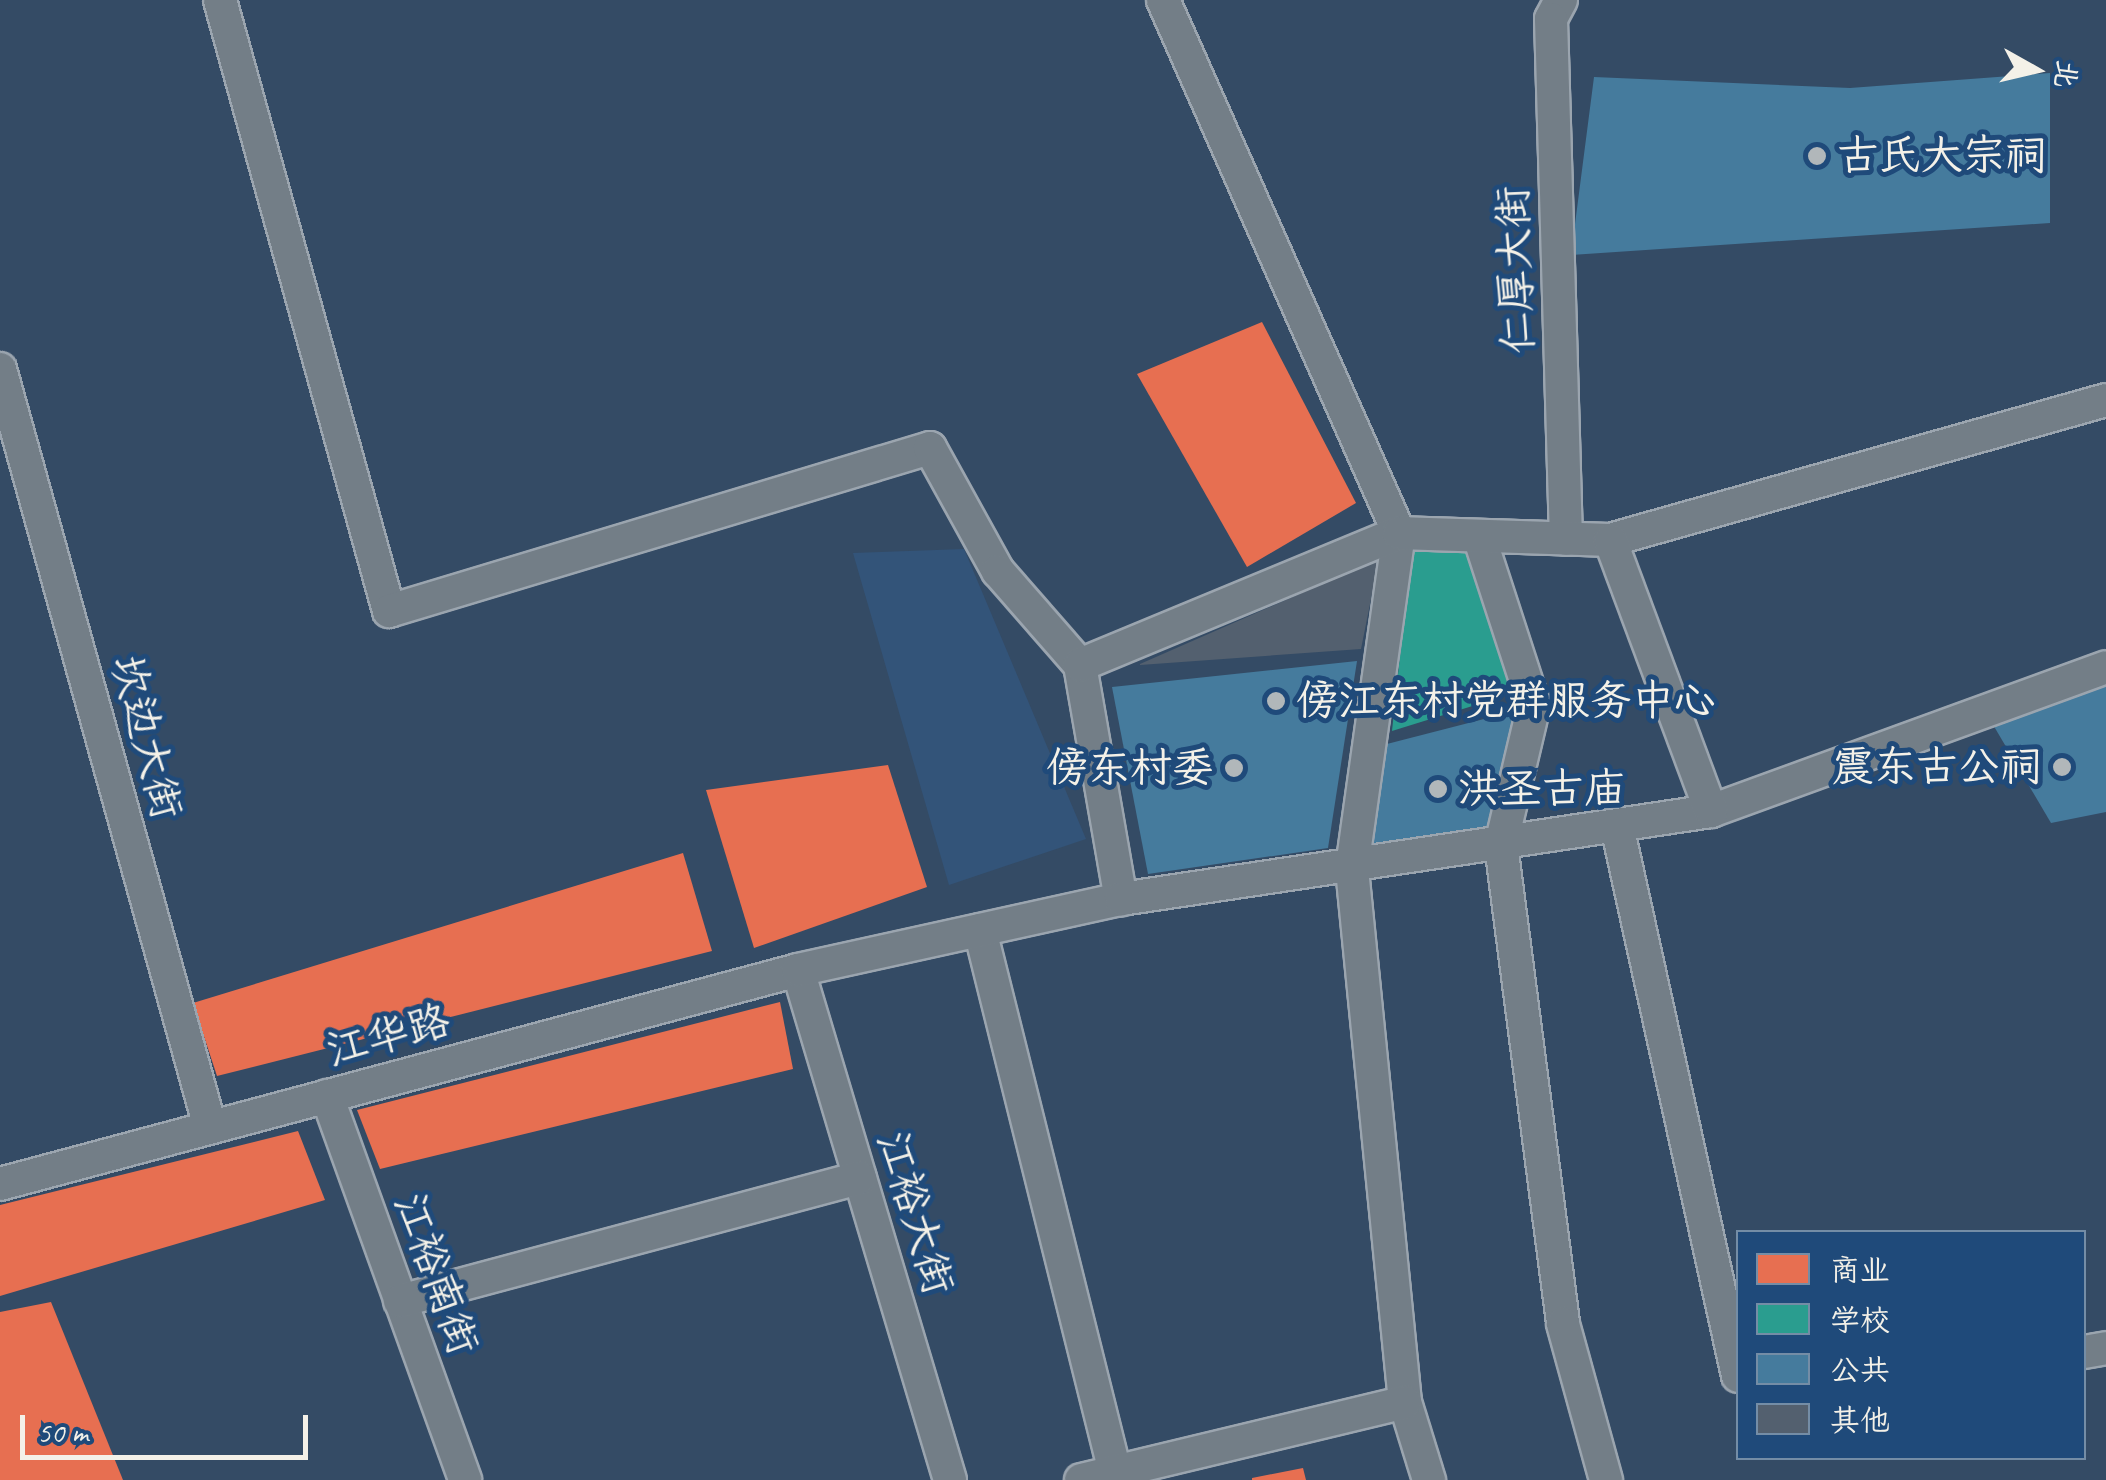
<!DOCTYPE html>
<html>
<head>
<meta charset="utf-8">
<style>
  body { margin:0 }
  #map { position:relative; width:2106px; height:1480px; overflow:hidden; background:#344b65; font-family:Caveat,"LXGW WenKai TC",sans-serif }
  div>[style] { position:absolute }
  .built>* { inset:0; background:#335479 }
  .shops>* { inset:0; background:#e76f51 }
  .schools>* { inset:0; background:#2a9d8f }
  .public>* { inset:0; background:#457b9d }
  .building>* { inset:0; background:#53606f }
  .roads { filter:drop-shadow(2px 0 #9ba5af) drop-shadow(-2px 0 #9ba5af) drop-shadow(0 2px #9ba5af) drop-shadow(0 -2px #9ba5af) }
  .street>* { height:32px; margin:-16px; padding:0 16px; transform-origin:16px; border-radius:16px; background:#737e87 }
  .dots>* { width:28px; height:28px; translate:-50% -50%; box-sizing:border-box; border:5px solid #1f4a7a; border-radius:50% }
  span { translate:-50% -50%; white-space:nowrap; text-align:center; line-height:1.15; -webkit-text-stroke:10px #1f4a7a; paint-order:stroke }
  .poi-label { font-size:42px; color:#f4f1e8 }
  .left { translate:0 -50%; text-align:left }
  .right { translate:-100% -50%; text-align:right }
  .street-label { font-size:42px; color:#f4f1e8 }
  .legend { position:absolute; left:1736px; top:1230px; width:350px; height:230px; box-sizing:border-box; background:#1f4a7a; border:2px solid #748da6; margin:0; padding:12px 18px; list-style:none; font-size:30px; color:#f4f1e8 }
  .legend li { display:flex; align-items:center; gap:20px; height:50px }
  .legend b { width:50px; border:2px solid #748da6 }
  .north { position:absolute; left:1986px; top:20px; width:100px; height:100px; -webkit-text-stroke:8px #1f4a7a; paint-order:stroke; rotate:98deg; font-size:28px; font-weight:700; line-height:40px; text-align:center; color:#f4f1e8 }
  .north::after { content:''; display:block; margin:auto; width:35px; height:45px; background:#f4f1e8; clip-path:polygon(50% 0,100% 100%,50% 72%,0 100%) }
  .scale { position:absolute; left:20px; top:1415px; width:288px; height:45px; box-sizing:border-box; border:5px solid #f4f1e8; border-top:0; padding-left:12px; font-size:30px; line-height:35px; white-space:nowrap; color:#f4f1e8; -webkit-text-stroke:8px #1f4a7a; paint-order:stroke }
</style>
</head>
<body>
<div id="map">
  <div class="built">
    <div style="clip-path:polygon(964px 549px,1086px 839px,949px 885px,853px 553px)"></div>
  </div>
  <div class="shops">
    <div style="clip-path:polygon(1262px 322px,1356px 503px,1247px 567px,1137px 374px)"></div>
    <div style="clip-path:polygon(888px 765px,927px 887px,754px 948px,706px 790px)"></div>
    <div style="clip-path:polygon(683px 853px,712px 951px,217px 1076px,193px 1003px)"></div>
    <div style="clip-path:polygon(780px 1002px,793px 1069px,380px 1169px,357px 1110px)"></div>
    <div style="clip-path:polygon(298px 1131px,325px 1200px,0 1296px,0 1205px)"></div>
    <div style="clip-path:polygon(51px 1302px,123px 1480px,0 1480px,0 1312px)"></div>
    <div style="clip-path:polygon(1303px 1468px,1306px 1480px,1252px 1480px,1252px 1478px)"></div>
  </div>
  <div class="schools">
    <div style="clip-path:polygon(1412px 543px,1468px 551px,1511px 694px,1392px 731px)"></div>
  </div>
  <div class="public">
    <div style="clip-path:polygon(2050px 73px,2050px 223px,1571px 255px,1594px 77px,1850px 88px)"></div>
    <div style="clip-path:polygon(1357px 661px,1328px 848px,1148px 874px,1112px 687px)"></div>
    <div style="clip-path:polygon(2106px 685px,2106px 812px,2051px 823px,1992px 723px)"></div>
    <div style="clip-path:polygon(1519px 710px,1487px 832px,1373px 845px,1383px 745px)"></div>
  </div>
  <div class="building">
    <div style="clip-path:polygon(1379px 559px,1361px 649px,1140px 665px,1140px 664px)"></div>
  </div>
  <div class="roads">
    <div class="street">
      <div style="left:220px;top:0;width:634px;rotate:74.54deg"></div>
      <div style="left:389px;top:611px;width:565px;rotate:-16.77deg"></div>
      <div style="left:930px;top:448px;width:141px;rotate:61.1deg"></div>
      <div style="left:998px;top:571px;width:125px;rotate:48.9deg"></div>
      <div style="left:1080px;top:665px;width:238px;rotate:80.1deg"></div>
      <div style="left:1163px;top:0;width:583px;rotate:66.12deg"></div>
      <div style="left:1399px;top:533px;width:339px;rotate:98deg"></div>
      <div style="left:1352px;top:869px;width:536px;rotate:84.32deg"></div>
      <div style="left:1405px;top:1402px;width:82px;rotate:72.9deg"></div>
      <div style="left:1561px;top:0;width:21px;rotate:118deg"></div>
      <div style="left:1551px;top:19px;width:520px;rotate:88.35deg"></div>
      <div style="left:0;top:369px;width:787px;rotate:74.51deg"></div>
      <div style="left:1479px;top:536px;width:178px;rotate:72deg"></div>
      <div style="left:1534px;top:705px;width:144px;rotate:103.3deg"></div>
      <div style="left:1501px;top:845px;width:483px;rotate:82.6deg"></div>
      <div style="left:1563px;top:1324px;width:162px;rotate:74.6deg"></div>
      <div style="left:1080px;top:665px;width:345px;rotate:-22.5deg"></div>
      <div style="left:1399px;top:533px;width:211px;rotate:1.9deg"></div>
      <div style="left:1610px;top:540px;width:515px;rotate:-15.76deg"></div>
      <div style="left:1711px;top:811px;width:420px;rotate:-20deg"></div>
      <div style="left:1617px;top:826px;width:563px;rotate:77.59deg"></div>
      <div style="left:980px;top:930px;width:559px;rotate:76.01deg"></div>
      <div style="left:798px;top:970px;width:532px;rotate:73.4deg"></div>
      <div style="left:327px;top:1096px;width:408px;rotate:70.2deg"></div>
      <div style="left:0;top:1184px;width:826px;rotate:-15.01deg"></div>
      <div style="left:798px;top:970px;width:331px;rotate:-12.4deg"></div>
      <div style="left:1121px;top:899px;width:597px;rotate:-8.48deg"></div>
      <div style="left:1711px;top:811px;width:289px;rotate:-110.4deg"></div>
      <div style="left:400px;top:1301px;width:476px;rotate:-15deg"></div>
      <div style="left:2084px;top:1352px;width:22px;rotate:-10deg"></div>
      <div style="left:1081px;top:1480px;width:333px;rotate:-13.5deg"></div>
    </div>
  </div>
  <div class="dots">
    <div style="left:1817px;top:156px;background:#b1b7ba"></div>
    <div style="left:1276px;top:701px;background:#b1b7ba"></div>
    <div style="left:2062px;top:767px;background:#b1b7ba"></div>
    <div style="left:1234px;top:768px;background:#b1b7ba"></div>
    <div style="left:1438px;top:789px;background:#b1b7ba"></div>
  </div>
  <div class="poi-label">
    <span class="left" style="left:1837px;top:156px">古氏大宗祠</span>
    <span class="left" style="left:1296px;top:701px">傍江东村党群服务中心</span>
    <span class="right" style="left:2042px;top:767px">震东古公祠</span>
    <span class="right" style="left:1214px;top:768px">傍东村委</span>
    <span class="left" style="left:1458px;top:789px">洪圣古庙</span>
  </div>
  <div class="street-label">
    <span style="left:1516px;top:270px;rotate:-92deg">仁厚大街</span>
    <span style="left:146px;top:737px;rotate:75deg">坎边大街</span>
    <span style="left:388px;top:1036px;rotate:-15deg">江华路</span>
    <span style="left:915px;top:1213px;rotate:73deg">江裕大街</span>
    <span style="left:436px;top:1274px;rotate:70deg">江裕南街</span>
  </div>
  <ul class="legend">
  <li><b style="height:28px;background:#e76f51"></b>商业</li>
  <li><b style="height:28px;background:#2a9d8f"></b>学校</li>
  <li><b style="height:28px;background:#457b9d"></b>公共</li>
  <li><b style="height:28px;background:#53606f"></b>其他</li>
  </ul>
  <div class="north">北</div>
  <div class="scale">50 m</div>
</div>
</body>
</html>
